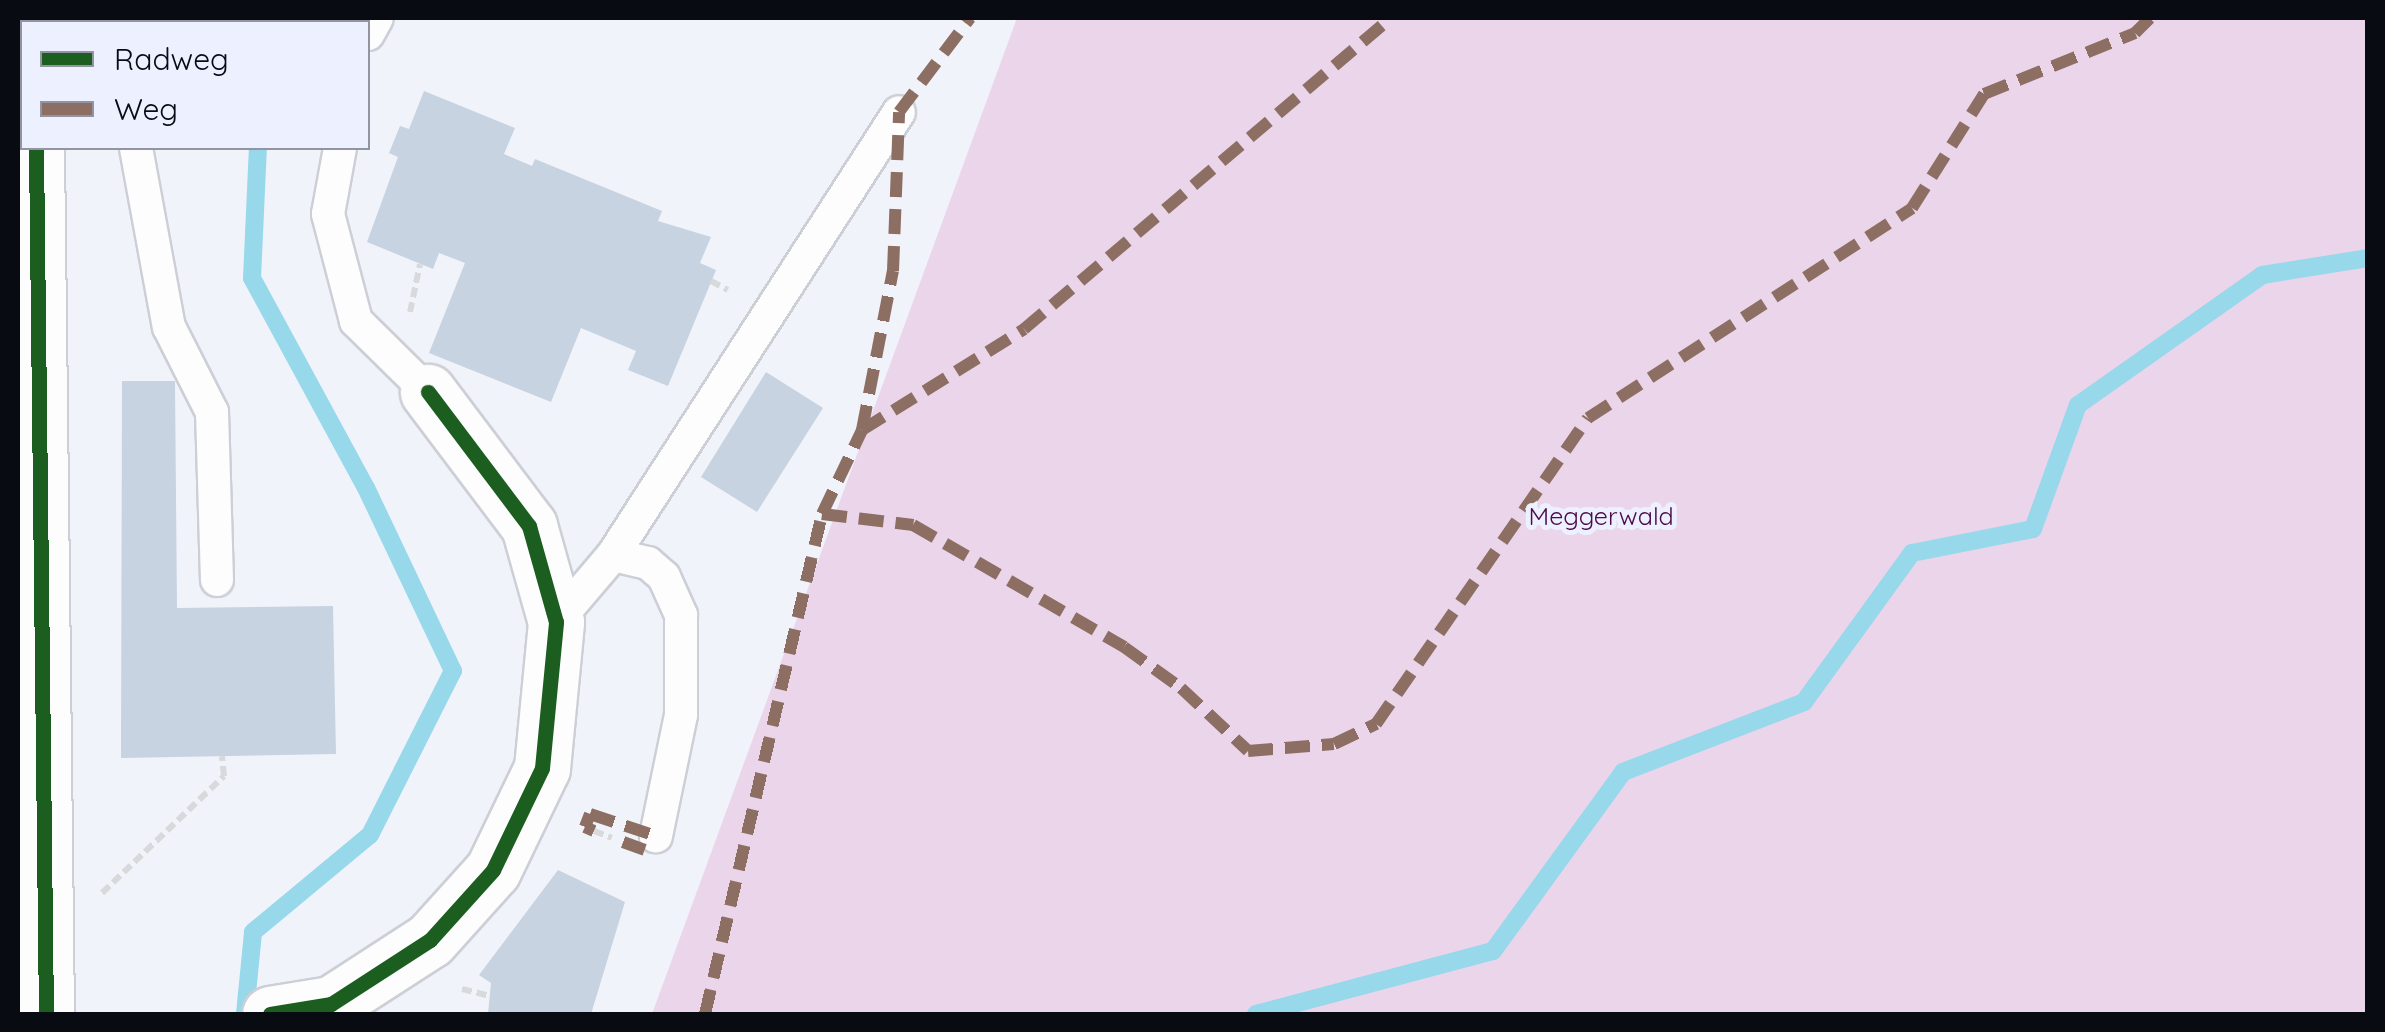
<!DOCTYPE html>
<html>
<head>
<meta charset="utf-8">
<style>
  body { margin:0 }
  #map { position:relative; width:2385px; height:1032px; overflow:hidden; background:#f1f3fb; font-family:Quicksand,sans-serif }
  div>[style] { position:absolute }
  .green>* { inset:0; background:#ead5eb }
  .stream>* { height:18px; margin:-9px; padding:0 9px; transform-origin:9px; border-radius:9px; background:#97d8eb }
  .building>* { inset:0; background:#c7d3e0 }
  .path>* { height:6px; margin-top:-3px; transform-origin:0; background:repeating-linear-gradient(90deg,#d8d9db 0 10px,transparent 0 15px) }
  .roads { filter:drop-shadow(2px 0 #cdcfd7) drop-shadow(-2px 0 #cdcfd7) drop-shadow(0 2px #cdcfd7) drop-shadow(0 -2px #cdcfd7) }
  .lane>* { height:32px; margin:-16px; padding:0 16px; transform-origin:16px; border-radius:16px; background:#fdfdfe }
  .street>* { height:55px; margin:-27.5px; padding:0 27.5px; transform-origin:27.5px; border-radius:27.5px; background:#fdfdfe }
  .quiet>* { height:12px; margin-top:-6px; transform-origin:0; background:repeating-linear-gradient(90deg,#8d6e63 0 25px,transparent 0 37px) }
  .cycleway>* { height:15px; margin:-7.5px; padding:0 7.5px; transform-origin:7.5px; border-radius:7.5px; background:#1b5e20 }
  span { translate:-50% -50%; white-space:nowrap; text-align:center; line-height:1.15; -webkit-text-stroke:10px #edf1ff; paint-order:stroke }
  .park-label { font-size:25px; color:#4d0949 }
  .frame { position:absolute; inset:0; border:20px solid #090b13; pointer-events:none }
  .legend { position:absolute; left:20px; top:20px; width:350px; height:130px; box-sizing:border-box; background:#edf1ff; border:2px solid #9295a1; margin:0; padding:12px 18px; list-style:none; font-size:30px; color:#090b13 }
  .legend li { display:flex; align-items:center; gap:20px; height:50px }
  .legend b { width:50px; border:2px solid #9295a1 }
</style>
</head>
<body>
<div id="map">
  <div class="green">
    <div style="clip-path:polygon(1017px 18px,2367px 18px,2367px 1014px,652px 1014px)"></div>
  </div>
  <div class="stream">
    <div style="left:273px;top:22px;width:5px;rotate:-53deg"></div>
    <div style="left:245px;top:1014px;width:82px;rotate:-84.4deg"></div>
    <div style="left:253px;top:932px;width:152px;rotate:-39.7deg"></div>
    <div style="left:370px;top:835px;width:184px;rotate:-63.2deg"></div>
    <div style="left:453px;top:671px;width:203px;rotate:-115.4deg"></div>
    <div style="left:366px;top:488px;width:239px;rotate:-118.5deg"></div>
    <div style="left:252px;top:278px;width:130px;rotate:-87.4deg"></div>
    <div style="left:1256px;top:1014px;width:245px;rotate:-14.9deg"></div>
    <div style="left:1493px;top:951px;width:221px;rotate:-54deg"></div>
    <div style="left:1623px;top:772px;width:194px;rotate:-21.1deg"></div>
    <div style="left:1804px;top:702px;width:184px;rotate:-54.1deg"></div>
    <div style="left:1912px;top:553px;width:123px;rotate:-11.2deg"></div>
    <div style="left:2033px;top:529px;width:132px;rotate:-70.1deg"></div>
    <div style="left:2078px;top:405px;width:225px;rotate:-35.2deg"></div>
    <div style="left:2262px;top:275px;width:107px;rotate:-9.1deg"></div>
  </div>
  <div class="building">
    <div style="clip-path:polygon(424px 91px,515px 128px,504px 154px,532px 166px,535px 159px,662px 211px,658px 221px,711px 237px,700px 263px,716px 270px,668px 386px,628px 370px,636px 351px,581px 328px,551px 402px,429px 353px,465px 263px,439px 253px,433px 269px,367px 242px,398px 157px,389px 153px,400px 126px,409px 129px)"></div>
    <div style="clip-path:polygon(766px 372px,823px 408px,757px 512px,701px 477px)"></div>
    <div style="clip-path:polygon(122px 381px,175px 381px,177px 608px,333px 606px,336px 754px,121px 758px)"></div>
    <div style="clip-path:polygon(558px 870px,625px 902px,591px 1014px,488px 1014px,491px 983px,479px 975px)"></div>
  </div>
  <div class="path">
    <div style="left:711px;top:281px;width:19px;rotate:28deg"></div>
    <div style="left:410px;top:312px;width:49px;rotate:-78.2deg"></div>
    <div style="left:594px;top:831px;width:19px;rotate:21deg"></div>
    <div style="left:102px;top:893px;width:169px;rotate:-43.8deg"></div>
    <div style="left:224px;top:776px;width:20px;rotate:-96deg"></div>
    <div style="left:462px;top:989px;width:29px;rotate:14deg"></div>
  </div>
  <div class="roads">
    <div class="lane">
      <div style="left:168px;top:22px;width:5px;rotate:-53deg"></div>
      <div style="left:368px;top:34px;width:18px;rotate:-61deg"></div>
      <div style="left:136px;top:148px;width:182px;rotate:79.6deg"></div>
      <div style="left:169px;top:327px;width:95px;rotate:63.2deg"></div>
      <div style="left:212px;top:412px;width:168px;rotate:88.3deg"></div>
      <div style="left:340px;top:148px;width:67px;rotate:100.3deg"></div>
      <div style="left:328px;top:214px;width:111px;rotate:75.3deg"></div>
      <div style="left:356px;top:321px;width:101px;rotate:44.6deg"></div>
      <div style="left:613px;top:555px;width:36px;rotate:13deg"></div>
      <div style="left:648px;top:563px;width:21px;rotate:41deg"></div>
      <div style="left:664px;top:577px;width:42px;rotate:65.9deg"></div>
      <div style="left:681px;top:615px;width:100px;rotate:90deg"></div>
      <div style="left:681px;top:715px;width:124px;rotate:101.7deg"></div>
      <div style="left:556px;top:622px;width:88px;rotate:-49.6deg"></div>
      <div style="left:613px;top:555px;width:527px;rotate:-57.15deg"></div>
    </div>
    <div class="street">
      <div style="left:37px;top:22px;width:4px;rotate:-90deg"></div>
      <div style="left:36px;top:148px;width:866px;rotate:89.34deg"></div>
      <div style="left:270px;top:1014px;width:62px;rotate:-9.3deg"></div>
      <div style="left:331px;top:1004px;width:118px;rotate:-32.9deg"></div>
      <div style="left:430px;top:940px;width:94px;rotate:-48deg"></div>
      <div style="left:493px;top:870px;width:113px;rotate:-64.3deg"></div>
      <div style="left:542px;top:768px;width:147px;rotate:-84.5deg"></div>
      <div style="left:556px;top:622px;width:100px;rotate:-105.7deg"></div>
      <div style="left:529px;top:526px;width:168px;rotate:-127deg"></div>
    </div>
  </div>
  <div class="quiet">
    <div style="left:862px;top:430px;width:191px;rotate:-31.9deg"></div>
    <div style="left:1024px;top:329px;width:481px;rotate:-40.3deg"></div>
    <div style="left:822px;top:514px;width:92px;rotate:6.9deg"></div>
    <div style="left:913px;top:525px;width:244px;rotate:30deg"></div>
    <div style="left:1124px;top:647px;width:70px;rotate:35.7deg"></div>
    <div style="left:1181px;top:688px;width:92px;rotate:43.2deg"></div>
    <div style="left:1248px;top:751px;width:86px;rotate:-4.7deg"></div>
    <div style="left:1334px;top:744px;width:47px;rotate:-25.5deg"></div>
    <div style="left:1376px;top:724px;width:372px;rotate:-55.3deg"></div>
    <div style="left:1588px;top:418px;width:386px;rotate:-32.9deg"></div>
    <div style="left:1912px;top:208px;width:135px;rotate:-57.7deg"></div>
    <div style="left:1984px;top:94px;width:163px;rotate:-22deg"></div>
    <div style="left:2135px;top:33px;width:21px;rotate:-45deg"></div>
    <div style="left:594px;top:831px;width:10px;rotate:-156deg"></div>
    <div style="left:585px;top:827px;width:14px;rotate:-69deg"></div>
    <div style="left:590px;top:814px;width:70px;rotate:18.4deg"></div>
    <div style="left:623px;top:842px;width:23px;rotate:20deg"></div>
    <div style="left:705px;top:1014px;width:514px;rotate:-76.83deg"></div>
    <div style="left:822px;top:514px;width:93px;rotate:-64.5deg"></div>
    <div style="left:862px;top:430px;width:162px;rotate:-79deg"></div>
    <div style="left:893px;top:271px;width:159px;rotate:-87.8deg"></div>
    <div style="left:899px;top:112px;width:118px;rotate:-52.9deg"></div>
  </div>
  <div class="cycleway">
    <div style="left:36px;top:148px;width:866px;rotate:89.34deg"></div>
    <div style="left:270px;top:1014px;width:62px;rotate:-9.3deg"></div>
    <div style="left:331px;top:1004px;width:118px;rotate:-32.9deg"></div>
    <div style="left:430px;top:940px;width:94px;rotate:-48deg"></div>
    <div style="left:493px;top:870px;width:113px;rotate:-64.3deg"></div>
    <div style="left:542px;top:768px;width:147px;rotate:-84.5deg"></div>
    <div style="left:556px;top:622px;width:100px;rotate:-105.7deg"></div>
    <div style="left:529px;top:526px;width:168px;rotate:-127deg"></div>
  </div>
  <div class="park-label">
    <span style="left:1601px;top:516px">Meggerwald</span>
  </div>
  <div class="frame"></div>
  <ul class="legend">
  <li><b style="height:12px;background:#1b5e20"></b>Radweg</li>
  <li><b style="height:12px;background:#8d6e63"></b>Weg</li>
  </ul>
</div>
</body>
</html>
